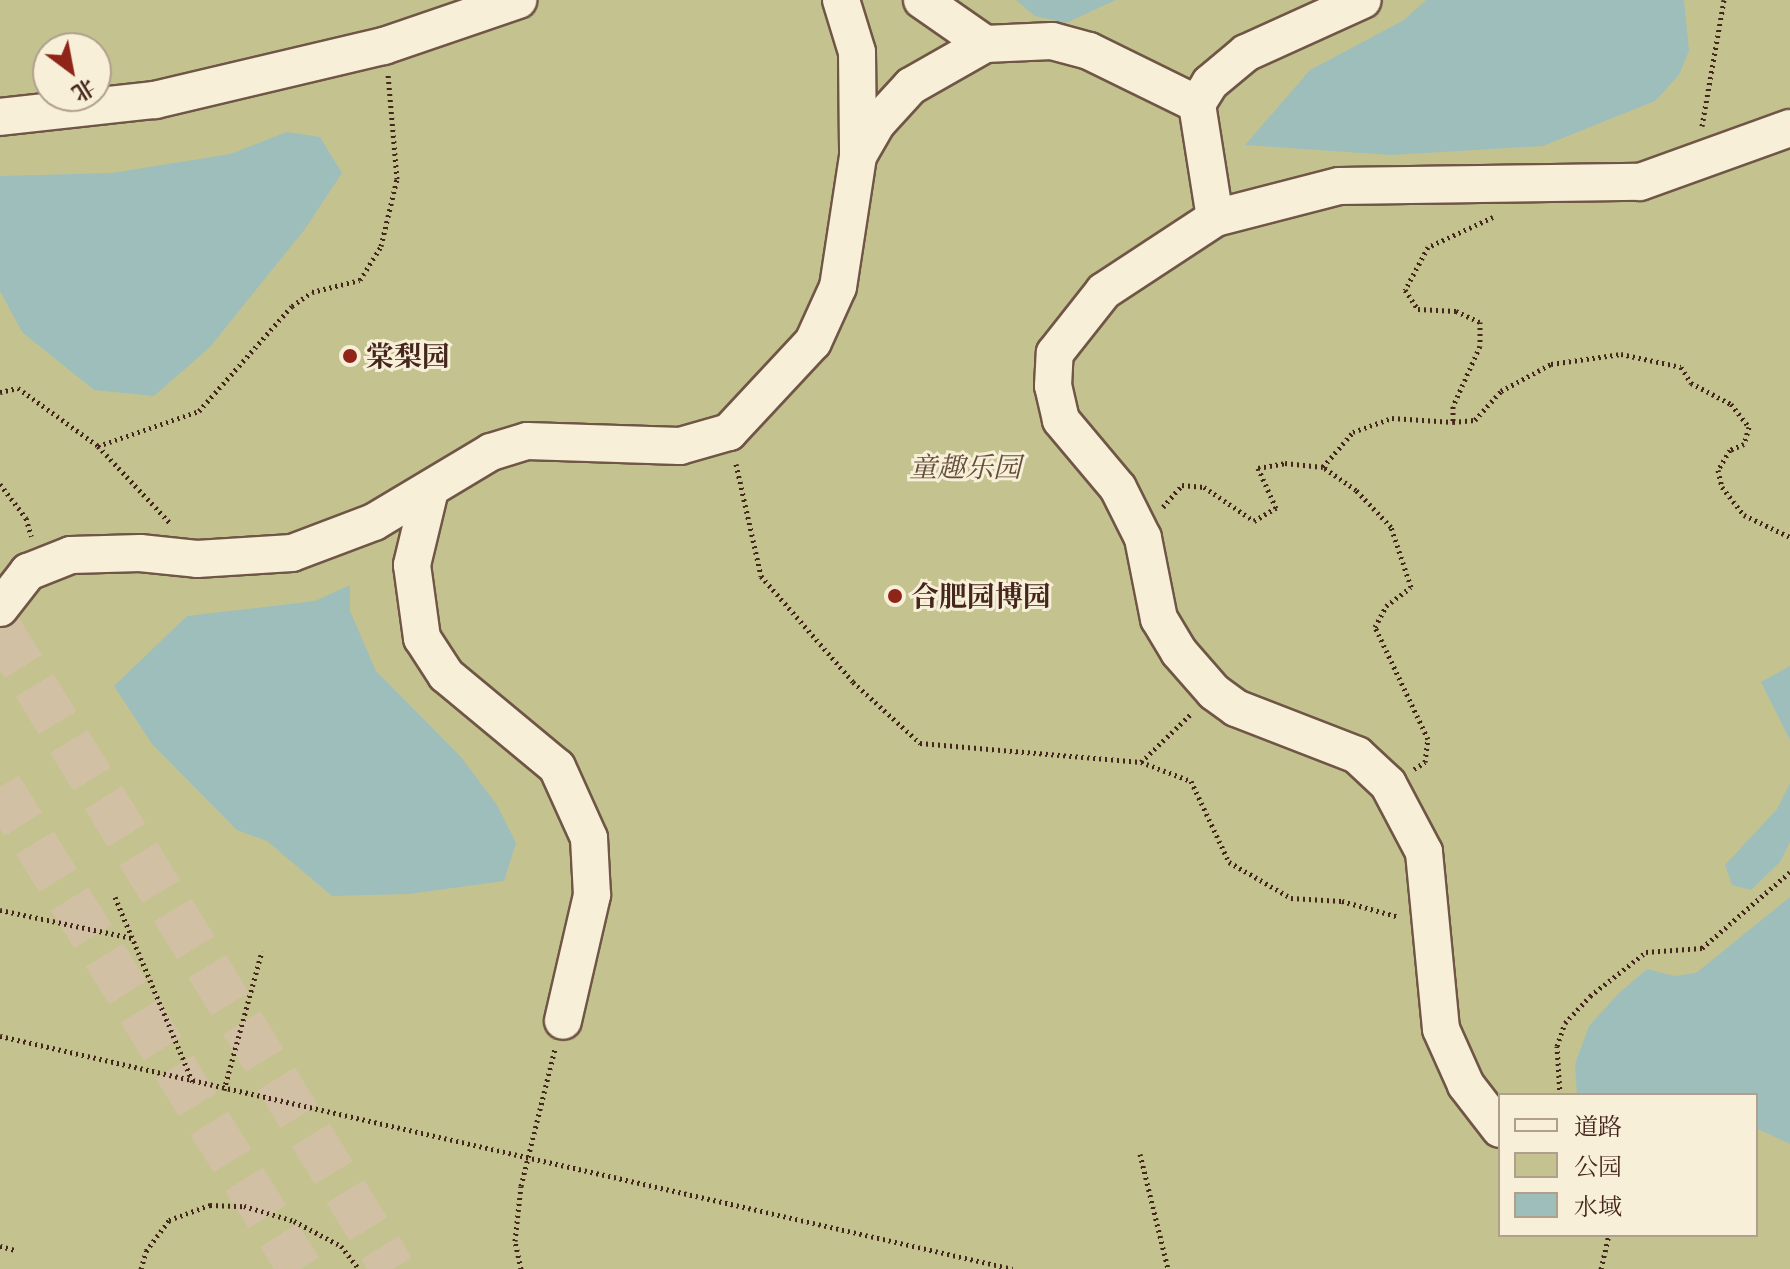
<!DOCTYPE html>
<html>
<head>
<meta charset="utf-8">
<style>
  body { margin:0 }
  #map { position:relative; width:1790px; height:1269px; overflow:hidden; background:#f4e7c5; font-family:"Gentium Book Plus","Noto Serif SC",serif }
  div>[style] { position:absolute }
  .green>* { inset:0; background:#c4c38f }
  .water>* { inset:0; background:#9ebebb }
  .major-tunnel>* { height:44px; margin-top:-22px; transform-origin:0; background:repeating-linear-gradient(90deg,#d1c0a3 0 44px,transparent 0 66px) }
  .path>* { height:5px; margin-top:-2.5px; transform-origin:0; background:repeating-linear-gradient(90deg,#44261c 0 2px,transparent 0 6px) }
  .roads { filter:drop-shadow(2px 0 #705646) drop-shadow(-2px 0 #705646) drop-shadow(0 2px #705646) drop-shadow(0 -2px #705646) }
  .minor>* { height:36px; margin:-18px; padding:0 18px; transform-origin:18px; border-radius:18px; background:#f8efd9 }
  .dots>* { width:22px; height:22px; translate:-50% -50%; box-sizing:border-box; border:4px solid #f8efd9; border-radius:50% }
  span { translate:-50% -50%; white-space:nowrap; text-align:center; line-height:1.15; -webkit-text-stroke:6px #f8efd9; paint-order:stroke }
  .poi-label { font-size:28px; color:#44261c; font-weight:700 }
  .left { translate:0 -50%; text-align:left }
  .park-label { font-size:28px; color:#644d39; font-style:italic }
  .legend { position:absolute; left:1498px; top:1093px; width:260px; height:144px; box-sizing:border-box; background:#f8efd9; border:2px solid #b09f8d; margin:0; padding:10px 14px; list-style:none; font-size:24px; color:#44261c }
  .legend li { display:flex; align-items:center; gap:16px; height:40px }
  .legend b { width:40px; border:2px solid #b09f8d }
  .north { position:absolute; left:32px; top:32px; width:80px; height:80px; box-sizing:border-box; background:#f8efd9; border:2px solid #b09f8d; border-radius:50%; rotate:148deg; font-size:22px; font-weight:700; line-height:32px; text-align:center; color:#44261c }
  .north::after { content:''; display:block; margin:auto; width:28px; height:36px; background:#8f2418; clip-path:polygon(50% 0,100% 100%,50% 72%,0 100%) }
</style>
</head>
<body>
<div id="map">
  <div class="green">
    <div style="clip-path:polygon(evenodd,0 0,1790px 0,1790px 1269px,0 1269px,0 0,48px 48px,96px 48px,96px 96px,48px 96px,48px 48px,0 0,1500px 1095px,1756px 1095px,1756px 1235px,1500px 1235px,1500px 1095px)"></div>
  </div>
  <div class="water">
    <div style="clip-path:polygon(1016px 0,1116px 0,1066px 23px,1035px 16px)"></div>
    <div style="clip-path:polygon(1426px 0,1684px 0,1689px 51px,1679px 75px,1655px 101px,1543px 146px,1391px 155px,1245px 145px,1310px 70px,1404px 20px)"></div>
    <div style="clip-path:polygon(287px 132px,320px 137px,342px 173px,305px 229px,210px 347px,154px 396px,94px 390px,22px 332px,0 291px,0 176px,112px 173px,230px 154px)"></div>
    <div style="clip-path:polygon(350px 585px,350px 611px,376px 671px,461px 757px,497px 805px,516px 843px,504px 881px,409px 894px,332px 896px,267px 841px,237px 830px,152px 744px,114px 686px,187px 616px,315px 601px)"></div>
    <div style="clip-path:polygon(1790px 666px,1790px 740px,1761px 682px)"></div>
    <div style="clip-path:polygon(1790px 783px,1790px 842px,1780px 862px,1751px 890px,1732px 885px,1725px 865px,1777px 809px)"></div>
    <div style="clip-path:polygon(1790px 897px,1790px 1144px,1756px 1128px,1756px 1095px,1577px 1095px,1575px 1064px,1589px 1026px,1618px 994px,1647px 969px,1674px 976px,1696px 973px)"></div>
  </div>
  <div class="major-tunnel">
    <div style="left:0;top:629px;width:751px;rotate:58.45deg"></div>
    <div style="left:0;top:787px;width:568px;rotate:58.1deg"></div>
  </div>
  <div class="path">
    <div style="left:1702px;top:126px;width:128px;rotate:-80.1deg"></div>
    <div style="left:1493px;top:217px;width:72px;rotate:155.2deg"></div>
    <div style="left:1428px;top:247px;width:49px;rotate:118.1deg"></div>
    <div style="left:1405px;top:290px;width:23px;rotate:56deg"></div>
    <div style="left:1418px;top:309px;width:38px;rotate:3deg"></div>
    <div style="left:1456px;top:311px;width:26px;rotate:25deg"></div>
    <div style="left:1480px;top:322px;width:24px;rotate:90deg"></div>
    <div style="left:1480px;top:346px;width:66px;rotate:114.2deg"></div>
    <div style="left:1453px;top:406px;width:16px;rotate:90deg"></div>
    <div style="left:1453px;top:422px;width:22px;rotate:-5deg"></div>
    <div style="left:1475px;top:420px;width:39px;rotate:-48deg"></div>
    <div style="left:1501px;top:391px;width:57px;rotate:-28.4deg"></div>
    <div style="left:1551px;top:364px;width:71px;rotate:-8.1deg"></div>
    <div style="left:1621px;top:354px;width:61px;rotate:12.2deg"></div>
    <div style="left:1681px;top:367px;width:19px;rotate:58deg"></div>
    <div style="left:1691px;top:383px;width:45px;rotate:27.7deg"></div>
    <div style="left:1731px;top:404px;width:29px;rotate:52deg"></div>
    <div style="left:1749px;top:427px;width:18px;rotate:106deg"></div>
    <div style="left:1744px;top:444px;width:15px;rotate:157deg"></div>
    <div style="left:1730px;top:450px;width:23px;rotate:121deg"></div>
    <div style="left:1718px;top:470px;width:17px;rotate:77deg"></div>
    <div style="left:1722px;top:487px;width:36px;rotate:52deg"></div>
    <div style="left:1744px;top:515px;width:51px;rotate:25.6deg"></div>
    <div style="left:0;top:392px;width:18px;rotate:-13deg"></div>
    <div style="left:18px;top:388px;width:99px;rotate:35.9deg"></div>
    <div style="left:98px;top:446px;width:105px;rotate:46.9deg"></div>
    <div style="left:98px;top:446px;width:107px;rotate:-19.1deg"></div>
    <div style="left:199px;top:411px;width:140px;rotate:-48.5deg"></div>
    <div style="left:292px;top:306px;width:24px;rotate:-35deg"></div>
    <div style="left:312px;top:292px;width:49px;rotate:-14deg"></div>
    <div style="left:360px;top:280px;width:40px;rotate:-58deg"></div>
    <div style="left:381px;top:246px;width:69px;rotate:-76.6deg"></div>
    <div style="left:397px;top:179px;width:104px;rotate:-94.9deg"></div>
    <div style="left:736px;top:464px;width:115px;rotate:77.4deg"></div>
    <div style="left:761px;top:576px;width:140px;rotate:49deg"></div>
    <div style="left:853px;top:682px;width:91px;rotate:42.3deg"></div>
    <div style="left:920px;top:743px;width:222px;rotate:4.9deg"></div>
    <div style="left:1141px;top:762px;width:53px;rotate:20.8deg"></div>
    <div style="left:1191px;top:781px;width:89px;rotate:64.9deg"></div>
    <div style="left:1229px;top:862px;width:72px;rotate:30.1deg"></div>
    <div style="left:1291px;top:898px;width:51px;rotate:3.4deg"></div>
    <div style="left:1342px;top:901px;width:59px;rotate:15.7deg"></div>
    <div style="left:0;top:484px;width:43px;rotate:52.6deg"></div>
    <div style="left:26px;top:518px;width:19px;rotate:74deg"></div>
    <div style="left:1163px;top:507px;width:29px;rotate:-49deg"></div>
    <div style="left:1182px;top:485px;width:22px;rotate:5deg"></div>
    <div style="left:1204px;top:487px;width:60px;rotate:34.2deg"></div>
    <div style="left:1254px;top:521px;width:26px;rotate:-31deg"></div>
    <div style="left:1276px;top:508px;width:44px;rotate:-114.2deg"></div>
    <div style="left:1258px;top:468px;width:27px;rotate:-10deg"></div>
    <div style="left:1285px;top:463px;width:38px;rotate:6deg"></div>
    <div style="left:1141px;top:762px;width:71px;rotate:-43.9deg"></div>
    <div style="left:1414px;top:769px;width:13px;rotate:-32deg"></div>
    <div style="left:1425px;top:762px;width:23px;rotate:-83deg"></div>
    <div style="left:1428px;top:739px;width:124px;rotate:-115.3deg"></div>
    <div style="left:1375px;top:627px;width:24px;rotate:-62deg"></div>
    <div style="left:1386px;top:606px;width:31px;rotate:-37deg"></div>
    <div style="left:1411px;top:587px;width:63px;rotate:-108.4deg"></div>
    <div style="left:1391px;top:527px;width:51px;rotate:-133.4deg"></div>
    <div style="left:1356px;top:490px;width:40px;rotate:-145.1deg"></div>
    <div style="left:1323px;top:467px;width:46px;rotate:-49.4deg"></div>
    <div style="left:1353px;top:432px;width:41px;rotate:-19.7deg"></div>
    <div style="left:1392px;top:418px;width:61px;rotate:3.8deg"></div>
    <div style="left:115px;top:897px;width:202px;rotate:67.2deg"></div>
    <div style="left:0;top:910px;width:135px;rotate:12deg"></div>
    <div style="left:0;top:1036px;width:1039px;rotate:12.95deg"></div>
    <div style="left:224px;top:1090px;width:144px;rotate:-74.7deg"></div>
    <div style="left:1560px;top:1095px;width:49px;rotate:-93.5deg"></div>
    <div style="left:1557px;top:1046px;width:24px;rotate:-71deg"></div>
    <div style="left:1565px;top:1023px;width:37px;rotate:-47deg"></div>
    <div style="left:1590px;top:996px;width:71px;rotate:-38.2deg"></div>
    <div style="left:1646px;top:952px;width:56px;rotate:-4.1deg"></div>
    <div style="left:1702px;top:948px;width:116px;rotate:-40.8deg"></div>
    <div style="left:1140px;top:1154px;width:118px;rotate:76.3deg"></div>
    <div style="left:0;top:1246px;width:16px;rotate:15deg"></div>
    <div style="left:141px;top:1269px;width:19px;rotate:-74deg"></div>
    <div style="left:146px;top:1251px;width:39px;rotate:-53deg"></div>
    <div style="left:169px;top:1220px;width:44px;rotate:-20.1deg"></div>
    <div style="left:210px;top:1205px;width:34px;rotate:2deg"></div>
    <div style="left:244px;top:1206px;width:52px;rotate:16.7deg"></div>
    <div style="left:294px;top:1221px;width:53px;rotate:28deg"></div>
    <div style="left:341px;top:1246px;width:29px;rotate:52deg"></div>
    <div style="left:521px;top:1269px;width:29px;rotate:-102deg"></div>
    <div style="left:515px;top:1241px;width:55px;rotate:-83.8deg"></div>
    <div style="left:521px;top:1186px;width:141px;rotate:-76.1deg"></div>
    <div style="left:1601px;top:1269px;width:35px;rotate:-77deg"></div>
  </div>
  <div class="roads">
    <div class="minor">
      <div style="left:841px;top:0;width:54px;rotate:72.9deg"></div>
      <div style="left:857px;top:52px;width:104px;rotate:89.4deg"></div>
      <div style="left:922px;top:0;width:77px;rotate:34.9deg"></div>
      <div style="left:0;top:117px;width:156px;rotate:-6.3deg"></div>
      <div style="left:155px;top:100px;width:235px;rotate:-13.3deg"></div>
      <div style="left:384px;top:46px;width:142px;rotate:-18.9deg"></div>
      <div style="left:1215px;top:218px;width:115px;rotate:-99deg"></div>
      <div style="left:1197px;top:104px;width:25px;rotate:-58deg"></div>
      <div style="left:1210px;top:83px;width:47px;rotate:-39.8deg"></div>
      <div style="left:1246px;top:53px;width:128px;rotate:-24.4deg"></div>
      <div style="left:429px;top:494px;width:73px;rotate:103.5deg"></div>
      <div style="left:412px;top:565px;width:74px;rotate:82.2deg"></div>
      <div style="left:422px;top:638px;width:44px;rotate:57deg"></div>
      <div style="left:446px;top:675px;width:144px;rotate:39.7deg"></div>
      <div style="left:557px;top:767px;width:78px;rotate:65.7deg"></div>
      <div style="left:589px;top:838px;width:57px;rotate:87deg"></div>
      <div style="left:592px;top:895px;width:129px;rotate:103deg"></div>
      <div style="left:0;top:608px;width:46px;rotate:-52.1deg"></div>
      <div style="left:28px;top:572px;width:46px;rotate:-21.6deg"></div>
      <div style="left:71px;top:555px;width:69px;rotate:-1.7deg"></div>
      <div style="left:140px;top:553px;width:57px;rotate:6deg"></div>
      <div style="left:197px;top:559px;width:95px;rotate:-3.6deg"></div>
      <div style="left:292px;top:553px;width:88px;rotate:-20.7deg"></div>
      <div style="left:374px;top:522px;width:136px;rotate:-30.9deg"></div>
      <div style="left:491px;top:452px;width:38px;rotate:-17deg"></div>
      <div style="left:527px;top:441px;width:153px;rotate:1.9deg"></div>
      <div style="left:680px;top:446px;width:51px;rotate:-15.9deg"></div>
      <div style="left:729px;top:432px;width:123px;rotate:-47deg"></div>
      <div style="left:813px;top:342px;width:60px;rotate:-65.6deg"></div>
      <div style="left:838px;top:287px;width:133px;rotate:-81.3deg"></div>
      <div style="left:858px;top:156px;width:39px;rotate:-60deg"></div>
      <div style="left:878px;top:122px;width:49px;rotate:-47.5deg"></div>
      <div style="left:911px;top:86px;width:85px;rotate:-29.6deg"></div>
      <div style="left:985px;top:44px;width:67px;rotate:-2.6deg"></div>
      <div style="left:1052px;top:41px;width:38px;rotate:15deg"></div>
      <div style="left:1089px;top:51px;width:120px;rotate:26.1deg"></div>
      <div style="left:1500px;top:1129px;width:56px;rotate:-127.7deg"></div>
      <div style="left:1466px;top:1085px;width:61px;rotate:-114.1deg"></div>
      <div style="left:1441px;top:1029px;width:178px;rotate:-95.5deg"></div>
      <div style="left:1424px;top:852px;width:77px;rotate:-117.9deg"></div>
      <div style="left:1388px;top:784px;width:42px;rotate:-136.9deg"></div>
      <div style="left:1357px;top:755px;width:130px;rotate:-158.8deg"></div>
      <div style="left:1236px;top:708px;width:27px;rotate:-144deg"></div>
      <div style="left:1214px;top:692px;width:53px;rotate:-131.2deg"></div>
      <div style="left:1179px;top:652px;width:39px;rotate:-121deg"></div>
      <div style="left:1159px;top:619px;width:83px;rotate:-101.2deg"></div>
      <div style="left:1143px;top:538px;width:56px;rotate:-116.6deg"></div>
      <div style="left:1118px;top:488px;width:89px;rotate:-130deg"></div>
      <div style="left:1061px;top:420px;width:35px;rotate:-103deg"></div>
      <div style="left:1053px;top:386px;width:33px;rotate:-87deg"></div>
      <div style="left:1055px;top:353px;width:79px;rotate:-51.7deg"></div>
      <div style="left:1104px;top:291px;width:133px;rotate:-33.3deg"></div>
      <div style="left:1215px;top:218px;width:128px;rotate:-14.5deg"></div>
      <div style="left:1339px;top:186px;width:301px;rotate:-0.8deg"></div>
      <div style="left:1640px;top:182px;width:159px;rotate:-19.8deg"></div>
    </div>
  </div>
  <div class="dots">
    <div style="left:350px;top:356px;background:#8f2418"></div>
    <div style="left:895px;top:596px;background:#8f2418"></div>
  </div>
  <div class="poi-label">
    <span class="left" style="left:366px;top:356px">棠梨园</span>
    <span class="left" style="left:911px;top:596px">合肥园博园</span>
  </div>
  <div class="park-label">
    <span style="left:965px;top:467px">童趣乐园</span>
  </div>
  <ul class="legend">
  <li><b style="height:10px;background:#f8efd9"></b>道路</li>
  <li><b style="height:22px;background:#c4c38f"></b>公园</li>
  <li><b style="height:22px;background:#9ebebb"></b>水域</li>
  </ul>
  <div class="north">北</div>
</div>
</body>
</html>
